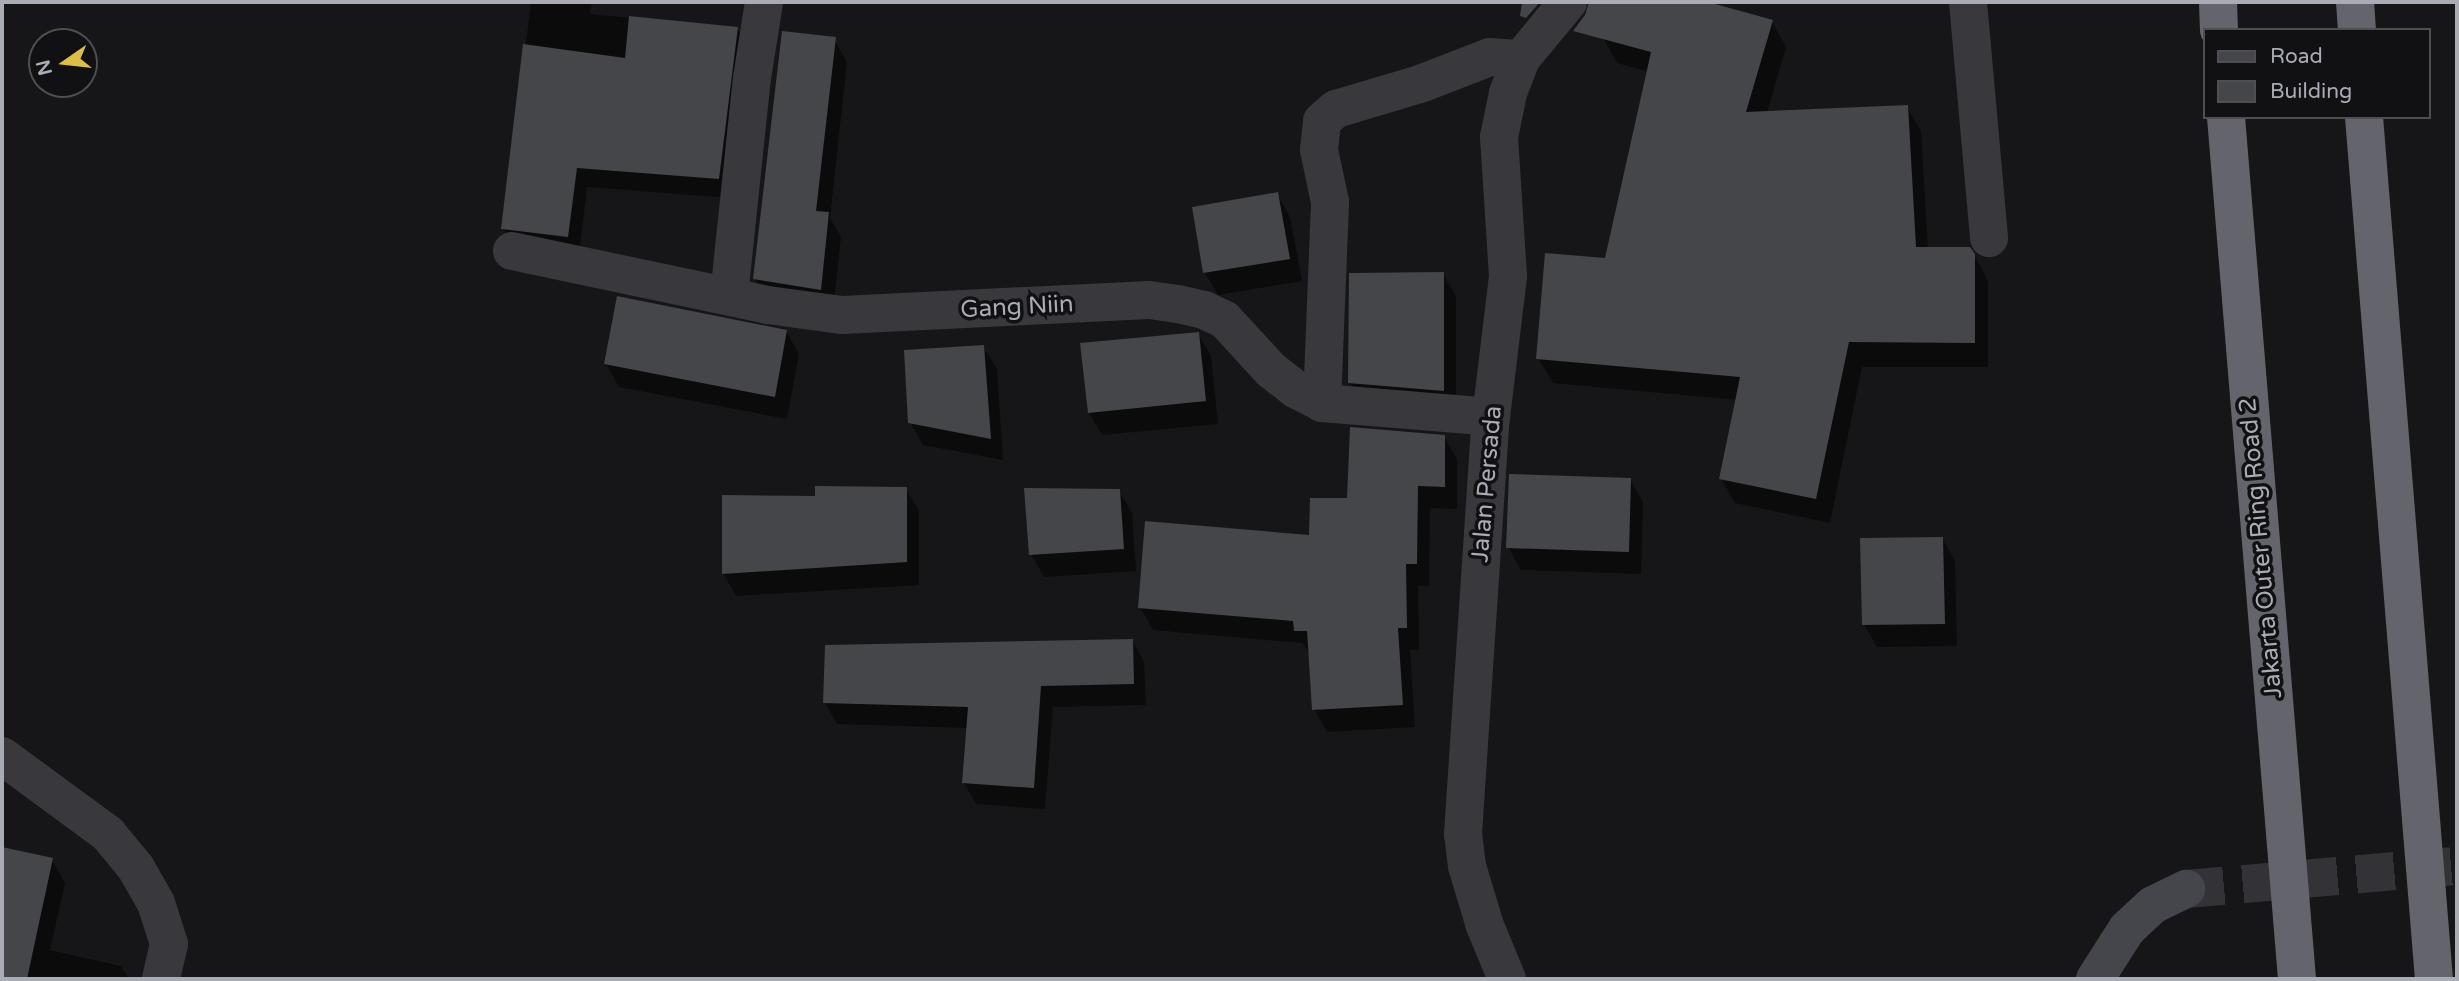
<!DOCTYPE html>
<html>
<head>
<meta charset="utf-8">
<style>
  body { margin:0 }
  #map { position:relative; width:2459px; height:981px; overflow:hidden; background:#161517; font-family:"Varela Round",sans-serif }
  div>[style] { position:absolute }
  .shadow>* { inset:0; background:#0007 }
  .building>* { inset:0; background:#454649 }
  .secondary-tunnel>* { height:38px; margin-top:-19px; transform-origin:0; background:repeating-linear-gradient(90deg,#333337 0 38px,transparent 0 57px) }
  .street>* { height:38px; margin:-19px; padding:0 19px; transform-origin:19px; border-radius:19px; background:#39393d }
  .secondary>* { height:38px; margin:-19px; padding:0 19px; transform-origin:19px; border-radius:19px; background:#45464b }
  .highway>* { height:38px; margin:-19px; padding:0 19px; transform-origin:19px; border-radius:19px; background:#64656c }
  span { translate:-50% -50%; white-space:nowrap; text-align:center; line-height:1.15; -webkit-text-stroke:7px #111012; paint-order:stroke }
  .street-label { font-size:24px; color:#a9abb5 }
  .frame { position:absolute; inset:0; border:4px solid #a9abb5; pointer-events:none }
  .legend { position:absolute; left:2203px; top:28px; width:228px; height:91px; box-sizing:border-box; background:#111012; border:2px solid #4e4e53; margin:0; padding:9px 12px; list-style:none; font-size:21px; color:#a9abb5 }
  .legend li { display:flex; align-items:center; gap:14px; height:35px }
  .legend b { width:35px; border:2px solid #4e4e53 }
  .north { position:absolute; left:28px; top:28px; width:70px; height:70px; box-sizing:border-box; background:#111012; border:2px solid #4e4e53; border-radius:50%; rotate:256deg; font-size:19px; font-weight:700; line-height:28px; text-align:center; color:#a9abb5 }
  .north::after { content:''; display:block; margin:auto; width:24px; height:32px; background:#dcbe49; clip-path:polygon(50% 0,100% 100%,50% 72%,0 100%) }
</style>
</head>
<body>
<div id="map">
  <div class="shadow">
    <div style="clip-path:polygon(531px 2px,592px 2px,590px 14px,737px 28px,748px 48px,730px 198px,587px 187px,579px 256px,514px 248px,503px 228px)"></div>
    <div style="clip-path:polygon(1613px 2px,1682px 2px,1772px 22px,1786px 47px,1767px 113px,1907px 107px,1921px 131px,1928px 249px,1974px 255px,1988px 281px,1988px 367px,1862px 367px,1830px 523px,1735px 503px,1721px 478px,1737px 400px,1553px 383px,1538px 358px,1606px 260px,1649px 72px,1617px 63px,1603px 38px)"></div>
    <div style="clip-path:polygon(834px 39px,847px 62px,830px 218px,841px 237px,833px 312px,768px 302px,755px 279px)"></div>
    <div style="clip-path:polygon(1277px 194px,1290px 217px,1302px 281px,1218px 295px,1205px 273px,1194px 208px)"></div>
    <div style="clip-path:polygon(1443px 274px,1456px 296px,1456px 413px,1363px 405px,1350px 383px)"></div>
    <div style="clip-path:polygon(786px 331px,799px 354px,787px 419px,619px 387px,606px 364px)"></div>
    <div style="clip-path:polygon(1198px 334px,1211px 356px,1218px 424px,1102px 435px,1089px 413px)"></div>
    <div style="clip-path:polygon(983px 347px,997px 369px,1003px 460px,923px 445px,910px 422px)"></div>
    <div style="clip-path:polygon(1444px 437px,1457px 459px,1457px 509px,1430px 508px,1429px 586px,1418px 586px,1419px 650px,1410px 650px,1415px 727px,1327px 732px,1314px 709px,1310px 653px,1302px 643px,1153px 630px,1140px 607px,1310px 537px,1349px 500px)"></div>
    <div style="clip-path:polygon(1630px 479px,1643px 502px,1641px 574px,1521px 570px,1508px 547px)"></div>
    <div style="clip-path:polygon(906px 489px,919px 511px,919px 585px,736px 596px,723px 573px,816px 498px)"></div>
    <div style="clip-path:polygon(1119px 491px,1132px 513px,1136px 571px,1044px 577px,1031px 554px)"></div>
    <div style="clip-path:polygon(1942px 538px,1955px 561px,1957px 646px,1877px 647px,1864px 625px)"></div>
    <div style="clip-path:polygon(1132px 640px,1144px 662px,1146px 705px,1053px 707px,1045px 809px,976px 804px,964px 783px,968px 728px,837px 724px,825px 703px)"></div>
    <div style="clip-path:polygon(2px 849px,52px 860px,65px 883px,50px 950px,121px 966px,129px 979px,2px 979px)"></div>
  </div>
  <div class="building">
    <div style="clip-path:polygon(1522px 2px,1540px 2px,1526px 18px,1520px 16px)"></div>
    <div style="clip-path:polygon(1589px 2px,1708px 2px,1773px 20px,1746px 112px,1908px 105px,1916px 247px,1970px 247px,1975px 254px,1975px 343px,1849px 342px,1816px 499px,1719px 479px,1740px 377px,1536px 359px,1545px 253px,1605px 258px,1651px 52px,1573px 31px,1585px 15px)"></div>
    <div style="clip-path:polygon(629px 16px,738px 27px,719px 179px,577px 168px,568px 237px,501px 229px,523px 44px,625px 58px)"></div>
    <div style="clip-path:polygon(782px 31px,836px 37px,816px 211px,829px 212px,821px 290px,753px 279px)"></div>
    <div style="clip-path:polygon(1278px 192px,1290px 259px,1203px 273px,1192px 207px)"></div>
    <div style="clip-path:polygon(1444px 272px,1444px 391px,1348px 383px,1349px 273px)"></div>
    <div style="clip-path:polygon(617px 296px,787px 330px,775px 397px,604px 364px)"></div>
    <div style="clip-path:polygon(1199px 332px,1206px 401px,1088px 413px,1080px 343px)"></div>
    <div style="clip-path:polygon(984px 345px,991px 439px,908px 423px,904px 350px)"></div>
    <div style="clip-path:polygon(1350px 427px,1445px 435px,1445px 487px,1418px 486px,1417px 564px,1406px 564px,1407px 628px,1398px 628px,1403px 705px,1312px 710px,1307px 631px,1294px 631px,1293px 621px,1138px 608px,1145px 521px,1309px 535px,1310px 498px,1347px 498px)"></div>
    <div style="clip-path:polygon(1509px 474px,1631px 478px,1629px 552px,1506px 548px)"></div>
    <div style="clip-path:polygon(815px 486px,907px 487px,907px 562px,722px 574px,722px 495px,815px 496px)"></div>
    <div style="clip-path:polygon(1024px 488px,1120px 489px,1124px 549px,1029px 555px)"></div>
    <div style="clip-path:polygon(1943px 537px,1945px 624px,1862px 625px,1860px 538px)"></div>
    <div style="clip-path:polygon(1133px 639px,1134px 684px,1041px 686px,1034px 788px,962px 783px,968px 707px,823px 703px,825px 645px)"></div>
    <div style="clip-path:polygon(2px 847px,53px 858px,27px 979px,2px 979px)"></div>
  </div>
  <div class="secondary-tunnel">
    <div style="left:2186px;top:889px;width:272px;rotate:-4.9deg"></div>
  </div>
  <div class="street">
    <div style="left:1968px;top:2px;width:237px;rotate:84.9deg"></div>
    <div style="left:512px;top:251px;width:262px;rotate:11.9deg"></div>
    <div style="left:768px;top:305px;width:75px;rotate:7.7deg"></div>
    <div style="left:842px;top:315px;width:307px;rotate:-2.8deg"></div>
    <div style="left:1149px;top:300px;width:29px;rotate:8deg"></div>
    <div style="left:1178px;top:304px;width:27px;rotate:13deg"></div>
    <div style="left:1204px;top:310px;width:23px;rotate:25deg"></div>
    <div style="left:1225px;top:320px;width:68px;rotate:47.4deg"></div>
    <div style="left:1271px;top:370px;width:31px;rotate:38deg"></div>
    <div style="left:1295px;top:389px;width:30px;rotate:27deg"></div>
    <div style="left:1322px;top:403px;width:170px;rotate:4.7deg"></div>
    <div style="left:729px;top:296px;width:219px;rotate:-84deg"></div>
    <div style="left:752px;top:78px;width:77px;rotate:-81deg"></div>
    <div style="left:1322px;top:403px;width:201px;rotate:-87.7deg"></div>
    <div style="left:1330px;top:202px;width:53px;rotate:-101.9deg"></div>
    <div style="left:1319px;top:150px;width:29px;rotate:-84deg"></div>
    <div style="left:1322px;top:121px;width:18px;rotate:-41deg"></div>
    <div style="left:1336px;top:109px;width:88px;rotate:-16.6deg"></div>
    <div style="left:1420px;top:84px;width:75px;rotate:-21.1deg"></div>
    <div style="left:1490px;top:57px;width:31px;rotate:4deg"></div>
    <div style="left:2px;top:756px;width:132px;rotate:36.3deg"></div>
    <div style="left:108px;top:834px;width:44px;rotate:50.5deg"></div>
    <div style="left:136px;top:868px;width:40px;rotate:60.3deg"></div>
    <div style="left:156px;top:903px;width:43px;rotate:72.4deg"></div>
    <div style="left:169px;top:944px;width:36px;rotate:103deg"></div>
    <div style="left:1507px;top:979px;width:57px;rotate:-112.5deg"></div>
    <div style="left:1485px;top:926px;width:63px;rotate:-106.7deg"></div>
    <div style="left:1467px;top:866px;width:32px;rotate:-97deg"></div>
    <div style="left:1463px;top:834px;width:418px;rotate:-86.2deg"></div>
    <div style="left:1491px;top:417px;width:142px;rotate:-83.1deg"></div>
    <div style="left:1508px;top:276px;width:139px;rotate:-93.7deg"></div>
    <div style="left:1499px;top:137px;width:45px;rotate:-78.4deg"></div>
    <div style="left:1508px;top:93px;width:36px;rotate:-69deg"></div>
    <div style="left:1521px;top:59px;width:74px;rotate:-50.5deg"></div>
  </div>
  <div class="secondary">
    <div style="left:2095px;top:979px;width:59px;rotate:-57.4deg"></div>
    <div style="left:2127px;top:929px;width:35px;rotate:-43deg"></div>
    <div style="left:2153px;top:905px;width:37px;rotate:-26deg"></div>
  </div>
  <div class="highway">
    <div style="left:2218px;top:2px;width:28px;rotate:88deg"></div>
    <div style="left:2355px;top:2px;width:28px;rotate:86deg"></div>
    <div style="left:2226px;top:117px;width:865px;rotate:85.29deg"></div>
    <div style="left:2364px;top:117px;width:865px;rotate:85.36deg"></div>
  </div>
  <div class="street-label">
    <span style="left:1017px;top:307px;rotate:-3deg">Gang Niin</span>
    <span style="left:1487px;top:484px;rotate:-85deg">Jalan Persada</span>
    <span style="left:2261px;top:548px;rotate:-95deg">Jakarta Outer Ring Road 2</span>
  </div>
  <div class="frame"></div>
  <ul class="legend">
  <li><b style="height:9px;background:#45464b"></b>Road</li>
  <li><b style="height:19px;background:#454649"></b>Building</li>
  </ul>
  <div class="north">N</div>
</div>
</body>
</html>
